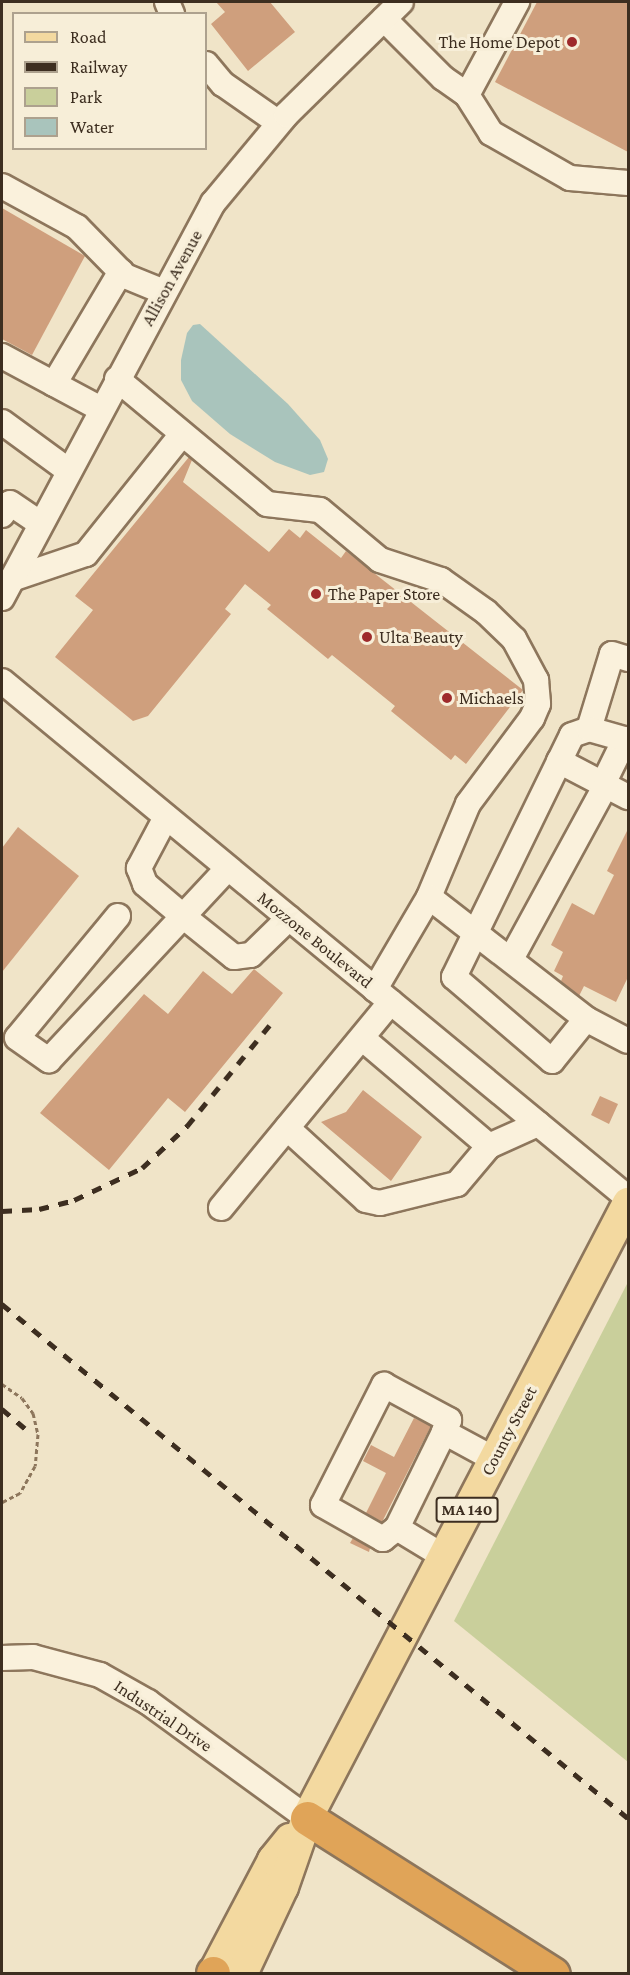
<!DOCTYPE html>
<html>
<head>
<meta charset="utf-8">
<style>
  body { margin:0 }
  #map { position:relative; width:630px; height:1975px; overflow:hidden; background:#f0e4c8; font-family:"Crimson Pro",serif }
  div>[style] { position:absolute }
  .green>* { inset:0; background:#c9cf9b }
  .water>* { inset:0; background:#a9c4bc }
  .building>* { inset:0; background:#cf9f7d }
  .path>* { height:3px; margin-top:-1.5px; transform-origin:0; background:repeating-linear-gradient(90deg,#8d765c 0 4.5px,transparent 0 7.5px) }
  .roads { filter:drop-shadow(2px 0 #8d765c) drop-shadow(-2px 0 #8d765c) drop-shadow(0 2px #8d765c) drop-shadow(0 -2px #8d765c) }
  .minor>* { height:24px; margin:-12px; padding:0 12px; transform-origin:12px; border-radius:12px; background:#faf1dc }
  .major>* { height:30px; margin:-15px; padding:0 15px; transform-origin:15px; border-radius:15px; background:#f3d9a0 }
  .highway>* { height:33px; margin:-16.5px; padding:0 16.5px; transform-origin:16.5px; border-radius:16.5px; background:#e0a458 }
  .rail>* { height:4.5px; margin-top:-2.25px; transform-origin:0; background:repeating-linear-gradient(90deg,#3d2e20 0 10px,transparent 0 20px) }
  .dots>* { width:16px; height:16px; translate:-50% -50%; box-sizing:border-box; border:3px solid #f7eed8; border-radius:50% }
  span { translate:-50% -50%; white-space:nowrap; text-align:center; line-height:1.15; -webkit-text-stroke:6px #f7eed8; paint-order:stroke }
  .shield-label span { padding:2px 4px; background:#f7eed8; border:2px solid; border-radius:4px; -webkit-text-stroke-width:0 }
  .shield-label { font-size:16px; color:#3d2e20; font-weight:700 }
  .poi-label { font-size:18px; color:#3d2e20 }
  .right { translate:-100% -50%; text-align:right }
  .left { translate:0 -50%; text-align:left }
  .street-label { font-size:18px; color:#3d2e20 }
  .frame { position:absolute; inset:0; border:3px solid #3d2e20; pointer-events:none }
  .legend { position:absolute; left:12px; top:12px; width:195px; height:138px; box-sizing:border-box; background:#f7eed8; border:2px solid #ada18e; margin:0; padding:8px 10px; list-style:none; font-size:18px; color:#3d2e20 }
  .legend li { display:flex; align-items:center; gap:12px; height:30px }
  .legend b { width:30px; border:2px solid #ada18e }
</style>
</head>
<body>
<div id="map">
  <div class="green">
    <div style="clip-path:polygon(628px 1282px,628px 1762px,454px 1621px)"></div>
  </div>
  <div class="water">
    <div style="clip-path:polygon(200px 324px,288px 404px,320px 440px,328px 459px,324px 472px,310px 475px,275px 462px,230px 434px,192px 401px,181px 380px,181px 360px,187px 333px,193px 325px)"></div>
  </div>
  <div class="building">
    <div style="clip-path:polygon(216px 2px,270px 2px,295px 32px,248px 71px,211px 24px,225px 12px)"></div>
    <div style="clip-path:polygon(537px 2px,628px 2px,628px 152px,495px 82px)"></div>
    <div style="clip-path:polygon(2px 208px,85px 256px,32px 355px,2px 339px)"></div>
    <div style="clip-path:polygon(189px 457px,192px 460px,183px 482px,269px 552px,289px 529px,300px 538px,306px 530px,341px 558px,346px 551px,523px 690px,466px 764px,455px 755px,451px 760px,391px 711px,395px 706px,332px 655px,328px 659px,267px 609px,271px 605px,245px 584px,225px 609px,231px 614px,148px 716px,133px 721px,55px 657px,93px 610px,75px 596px)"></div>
    <div style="clip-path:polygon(18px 827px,79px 876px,2px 972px,2px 848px)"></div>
    <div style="clip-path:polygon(628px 829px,628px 977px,616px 1002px,584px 986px,579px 996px,561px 981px,563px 976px,554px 971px,563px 952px,551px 945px,572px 903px,594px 915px,614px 875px,607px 871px)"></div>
    <div style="clip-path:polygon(254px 969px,283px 993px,185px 1112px,168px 1098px,109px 1170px,40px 1113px,144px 994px,168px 1014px,203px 971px,232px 994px)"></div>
    <div style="clip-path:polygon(363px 1090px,422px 1137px,391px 1181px,321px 1122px,346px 1112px)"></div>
    <div style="clip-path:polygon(600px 1096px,618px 1104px,609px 1124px,591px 1115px)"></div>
    <div style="clip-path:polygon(414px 1418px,431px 1426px,382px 1522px,366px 1513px,386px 1473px,363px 1461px,371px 1445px,394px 1457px)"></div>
    <div style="clip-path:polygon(353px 1538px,370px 1548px,369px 1552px,350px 1543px)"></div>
  </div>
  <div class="path">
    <div style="left:2px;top:1384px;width:24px;rotate:35deg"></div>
    <div style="left:22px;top:1398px;width:19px;rotate:54deg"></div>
    <div style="left:33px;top:1413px;width:22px;rotate:77deg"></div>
    <div style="left:38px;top:1434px;width:32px;rotate:95deg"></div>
    <div style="left:35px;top:1466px;width:31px;rotate:119deg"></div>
    <div style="left:20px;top:1493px;width:20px;rotate:153deg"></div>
  </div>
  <div class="roads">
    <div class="minor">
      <div style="left:167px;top:2px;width:13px;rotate:67deg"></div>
      <div style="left:384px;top:19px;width:83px;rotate:45deg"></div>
      <div style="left:443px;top:78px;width:29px;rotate:35deg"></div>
      <div style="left:467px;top:95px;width:45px;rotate:57.7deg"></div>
      <div style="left:491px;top:133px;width:91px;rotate:29.7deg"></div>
      <div style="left:570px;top:178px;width:58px;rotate:4.9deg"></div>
      <div style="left:206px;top:64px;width:26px;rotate:50deg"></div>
      <div style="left:223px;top:84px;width:68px;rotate:34.9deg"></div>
      <div style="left:467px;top:95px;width:106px;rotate:-61.7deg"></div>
      <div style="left:2px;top:186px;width:85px;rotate:28.7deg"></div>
      <div style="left:77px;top:227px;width:69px;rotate:45.6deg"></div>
      <div style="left:125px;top:276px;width:42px;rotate:22.3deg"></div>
      <div style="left:2px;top:356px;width:112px;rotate:28.2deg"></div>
      <div style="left:117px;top:379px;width:195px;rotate:39.8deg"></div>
      <div style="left:267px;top:504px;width:53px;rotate:6.5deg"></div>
      <div style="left:320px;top:510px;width:78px;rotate:39.8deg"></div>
      <div style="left:380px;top:560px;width:64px;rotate:18.2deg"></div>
      <div style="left:441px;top:580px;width:55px;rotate:35.4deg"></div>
      <div style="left:486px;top:612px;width:39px;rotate:44deg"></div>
      <div style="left:514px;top:639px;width:47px;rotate:61.8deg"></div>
      <div style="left:536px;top:680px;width:24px;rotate:85deg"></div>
      <div style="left:538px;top:704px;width:15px;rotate:113deg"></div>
      <div style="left:532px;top:718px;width:107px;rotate:126.7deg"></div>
      <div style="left:468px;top:804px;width:101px;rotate:112.8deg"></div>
      <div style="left:429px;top:897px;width:107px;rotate:120.4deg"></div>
      <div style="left:54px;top:384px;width:131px;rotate:-59.3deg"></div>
      <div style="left:2px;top:422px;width:83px;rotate:36.2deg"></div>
      <div style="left:2px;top:515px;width:14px;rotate:-56deg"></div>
      <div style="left:10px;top:503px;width:37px;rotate:34deg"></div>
      <div style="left:12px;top:579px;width:78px;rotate:-18.7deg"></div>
      <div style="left:86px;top:554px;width:154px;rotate:-51.3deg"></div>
      <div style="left:2px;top:598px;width:448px;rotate:-61.9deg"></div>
      <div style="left:213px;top:203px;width:114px;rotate:-50.3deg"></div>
      <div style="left:286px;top:115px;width:161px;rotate:-44.5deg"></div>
      <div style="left:2px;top:681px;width:812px;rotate:39.55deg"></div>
      <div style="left:589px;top:729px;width:78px;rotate:-73deg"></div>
      <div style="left:612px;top:654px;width:17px;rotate:17deg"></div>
      <div style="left:559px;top:761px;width:78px;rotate:27.6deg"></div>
      <div style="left:603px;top:784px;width:50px;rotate:-63.9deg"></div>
      <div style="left:166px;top:817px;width:58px;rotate:117.9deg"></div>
      <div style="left:139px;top:868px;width:17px;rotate:69deg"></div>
      <div style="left:145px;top:884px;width:51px;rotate:40.2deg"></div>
      <div style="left:184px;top:917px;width:64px;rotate:38.7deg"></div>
      <div style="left:234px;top:957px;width:17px;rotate:-7deg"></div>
      <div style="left:251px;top:955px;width:53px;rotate:-44.2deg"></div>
      <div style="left:429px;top:897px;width:199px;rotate:37.8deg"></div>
      <div style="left:586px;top:1019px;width:47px;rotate:27.6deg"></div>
      <div style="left:118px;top:916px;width:158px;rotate:129.6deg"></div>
      <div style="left:17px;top:1038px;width:39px;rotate:35deg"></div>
      <div style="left:49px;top:1060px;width:262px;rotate:-47deg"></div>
      <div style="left:511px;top:959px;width:198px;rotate:-61.4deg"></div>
      <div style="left:586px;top:1019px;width:54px;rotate:129deg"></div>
      <div style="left:552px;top:1061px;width:129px;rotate:-139.4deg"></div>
      <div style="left:454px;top:977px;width:269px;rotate:-64deg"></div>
      <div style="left:572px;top:735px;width:18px;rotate:-19deg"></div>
      <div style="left:589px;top:729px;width:41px;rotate:15.8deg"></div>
      <div style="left:362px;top:1038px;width:167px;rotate:40.4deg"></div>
      <div style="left:489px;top:1146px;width:54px;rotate:-24.2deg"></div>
      <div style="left:287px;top:1128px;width:107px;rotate:42.3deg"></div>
      <div style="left:366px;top:1200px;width:14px;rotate:12deg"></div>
      <div style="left:380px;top:1203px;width:79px;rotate:-13.9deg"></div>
      <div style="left:457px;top:1184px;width:50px;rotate:-49.9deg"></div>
      <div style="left:221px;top:1208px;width:267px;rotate:-50.5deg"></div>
      <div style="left:397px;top:1528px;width:18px;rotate:142deg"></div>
      <div style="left:383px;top:1539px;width:69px;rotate:-150.5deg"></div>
      <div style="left:323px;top:1505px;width:135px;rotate:-63.1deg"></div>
      <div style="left:384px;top:1385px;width:74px;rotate:28.3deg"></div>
      <div style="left:449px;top:1420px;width:13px;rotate:113deg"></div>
      <div style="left:443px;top:1556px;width:54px;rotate:-148.7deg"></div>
      <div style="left:397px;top:1528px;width:107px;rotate:-63.9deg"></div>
      <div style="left:444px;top:1432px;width:57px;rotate:28.4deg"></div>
      <div style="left:2px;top:1658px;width:31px;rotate:-2deg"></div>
      <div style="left:33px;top:1657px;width:69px;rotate:15deg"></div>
      <div style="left:100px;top:1675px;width:55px;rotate:29.4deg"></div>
      <div style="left:148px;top:1702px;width:197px;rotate:36.1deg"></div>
    </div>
    <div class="major">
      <div style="left:213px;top:1974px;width:129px;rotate:-62.2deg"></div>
      <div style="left:273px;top:1860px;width:27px;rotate:-51deg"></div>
      <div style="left:242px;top:1974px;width:96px;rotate:-64.8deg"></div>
      <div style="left:283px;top:1887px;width:73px;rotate:-70.8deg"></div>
      <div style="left:307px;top:1818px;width:694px;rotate:-62.44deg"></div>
    </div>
    <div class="highway">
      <div style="left:307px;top:1818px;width:291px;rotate:32.4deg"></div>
      <div style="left:213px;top:1974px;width:1px;rotate:-90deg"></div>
    </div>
  </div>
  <div class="rail">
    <div style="left:2px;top:1211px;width:37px;rotate:-3deg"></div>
    <div style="left:39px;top:1209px;width:36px;rotate:-14deg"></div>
    <div style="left:74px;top:1200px;width:75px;rotate:-25.2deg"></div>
    <div style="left:142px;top:1168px;width:62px;rotate:-43deg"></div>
    <div style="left:187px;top:1126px;width:136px;rotate:-50.7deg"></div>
    <div style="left:2px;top:1304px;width:810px;rotate:39.39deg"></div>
    <div style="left:2px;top:1409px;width:30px;rotate:40deg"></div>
  </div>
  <div class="dots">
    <div style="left:572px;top:42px;background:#9e2a2b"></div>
    <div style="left:316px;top:594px;background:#9e2a2b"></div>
    <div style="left:367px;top:637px;background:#9e2a2b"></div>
    <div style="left:447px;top:698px;background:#9e2a2b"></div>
  </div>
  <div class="shield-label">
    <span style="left:467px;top:1510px">MA 140</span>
  </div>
  <div class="poi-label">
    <span class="right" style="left:560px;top:42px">The Home Depot</span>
    <span class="left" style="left:328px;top:594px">The Paper Store</span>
    <span class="left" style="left:379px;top:637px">Ulta Beauty</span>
    <span class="left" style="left:459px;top:698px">Michaels</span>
  </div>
  <div class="street-label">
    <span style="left:172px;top:278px;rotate:-61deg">Allison Avenue</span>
    <span style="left:315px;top:940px;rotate:39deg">Mozzone Boulevard</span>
    <span style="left:509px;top:1431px;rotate:-62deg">County Street</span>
    <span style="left:163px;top:1716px;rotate:34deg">Industrial Drive</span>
  </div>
  <div class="frame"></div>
  <ul class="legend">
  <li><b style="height:8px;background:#f3d9a0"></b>Road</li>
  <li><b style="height:8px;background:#3d2e20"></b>Railway</li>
  <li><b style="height:16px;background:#c9cf9b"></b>Park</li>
  <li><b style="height:16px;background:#a9c4bc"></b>Water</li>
  </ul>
</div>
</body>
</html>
